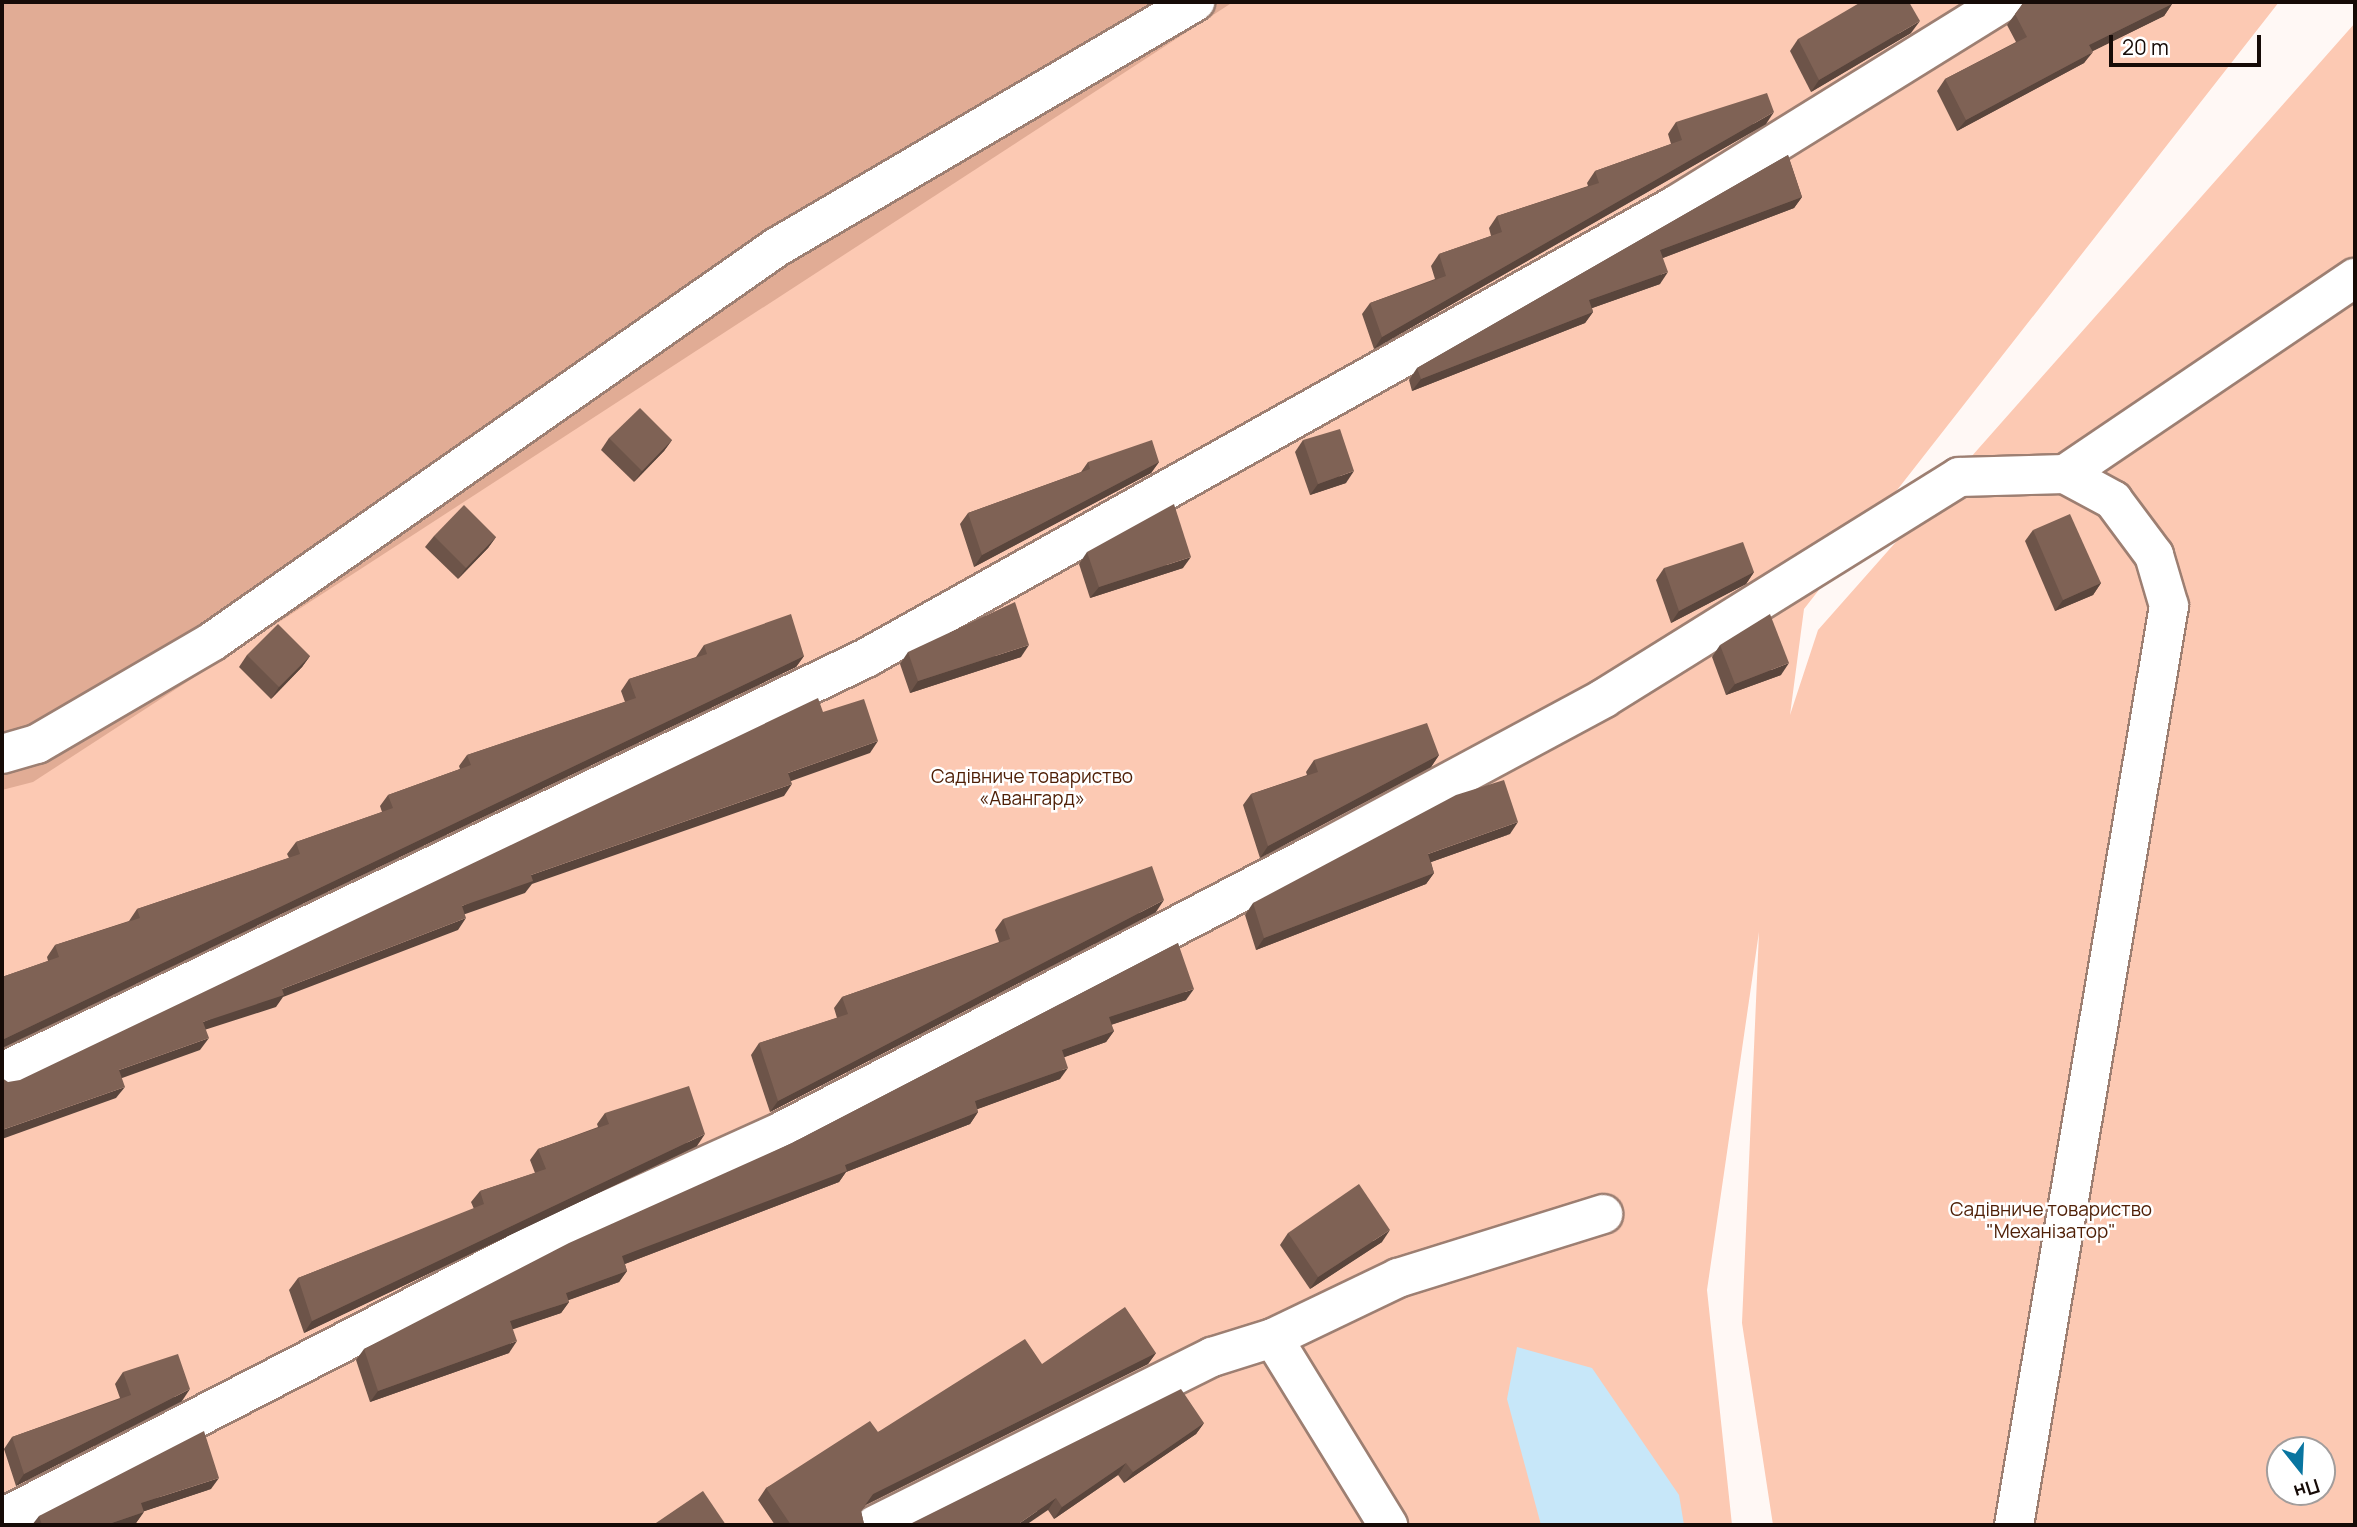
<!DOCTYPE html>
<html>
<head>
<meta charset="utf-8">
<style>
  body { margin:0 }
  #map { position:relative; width:2357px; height:1527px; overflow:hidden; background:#fff8f5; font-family:Manrope,sans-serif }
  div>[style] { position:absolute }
  .green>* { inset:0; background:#fcc9b3 }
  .forest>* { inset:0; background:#e1ac95 }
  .water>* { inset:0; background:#c7e7f9 }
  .roads { filter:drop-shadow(2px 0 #9d7f72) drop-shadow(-2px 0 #9d7f72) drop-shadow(0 2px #9d7f72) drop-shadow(0 -2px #9d7f72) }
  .street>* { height:38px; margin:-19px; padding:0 19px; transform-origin:19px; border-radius:19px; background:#fff }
  .wall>* { inset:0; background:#6d5449 }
  .shaded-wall>* { inset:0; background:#59453c }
  .building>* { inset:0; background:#7f6255 }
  span { translate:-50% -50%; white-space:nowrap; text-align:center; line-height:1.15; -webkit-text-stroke:5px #fff; paint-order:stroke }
  .park-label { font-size:19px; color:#4e1e05 }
  .frame { position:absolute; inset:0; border:4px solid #160b07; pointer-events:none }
  .north { position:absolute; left:2266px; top:1436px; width:70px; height:70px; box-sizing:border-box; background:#fff; border:2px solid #a29d9c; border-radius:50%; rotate:162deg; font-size:19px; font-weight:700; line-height:28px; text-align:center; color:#160b07 }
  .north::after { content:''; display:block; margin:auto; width:24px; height:32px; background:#0975a0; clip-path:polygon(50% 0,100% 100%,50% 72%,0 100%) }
  .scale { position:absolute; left:2109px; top:35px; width:152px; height:32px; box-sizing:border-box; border:4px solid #160b07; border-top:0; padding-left:9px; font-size:21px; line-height:24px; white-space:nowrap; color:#160b07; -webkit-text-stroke:5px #fff; paint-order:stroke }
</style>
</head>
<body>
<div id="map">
  <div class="green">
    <div style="clip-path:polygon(evenodd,887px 2px,2279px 2px,1804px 609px,1790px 715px,1818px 630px,2355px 23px,2355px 1525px,1773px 1525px,1742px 1323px,1759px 932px,1707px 1290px,1732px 1525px,2px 1525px,2px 582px,887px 2px,2280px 1450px,2322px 1450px,2322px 1492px,2280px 1492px,2280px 1450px)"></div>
  </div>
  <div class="forest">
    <div style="clip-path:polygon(2px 2px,1233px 2px,33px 782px,2px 790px)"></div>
  </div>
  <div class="water">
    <div style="clip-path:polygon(1517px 1347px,1592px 1368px,1679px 1495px,1684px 1525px,1541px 1525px,1507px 1399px)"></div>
  </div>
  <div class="roads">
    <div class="street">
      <div style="left:2065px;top:474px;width:350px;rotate:-34.1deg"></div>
      <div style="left:2px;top:754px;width:36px;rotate:-16deg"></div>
      <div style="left:37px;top:744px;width:204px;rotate:-30.3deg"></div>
      <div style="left:213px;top:641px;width:688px;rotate:-34.94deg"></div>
      <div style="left:777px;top:247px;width:485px;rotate:-30.4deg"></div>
      <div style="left:2px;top:1072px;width:958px;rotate:-25.6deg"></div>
      <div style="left:866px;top:658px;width:928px;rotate:-29.22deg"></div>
      <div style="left:1676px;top:205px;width:385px;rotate:-31.8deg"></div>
      <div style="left:1273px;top:1338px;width:139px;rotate:-25.6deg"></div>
      <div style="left:1398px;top:1278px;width:215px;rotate:-17.3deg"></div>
      <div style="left:2px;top:1518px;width:619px;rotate:-27.23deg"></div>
      <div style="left:552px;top:1235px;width:252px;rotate:-24.3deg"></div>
      <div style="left:782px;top:1131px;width:613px;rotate:-27.48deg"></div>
      <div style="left:1326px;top:848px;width:316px;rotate:-28.3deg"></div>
      <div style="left:1604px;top:698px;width:418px;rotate:-31.9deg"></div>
      <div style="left:1959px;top:477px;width:106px;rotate:-1.6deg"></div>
      <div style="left:2065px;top:474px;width:55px;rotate:28.4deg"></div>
      <div style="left:2113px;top:500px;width:69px;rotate:53.3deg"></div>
      <div style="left:2154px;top:555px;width:53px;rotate:73.6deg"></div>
      <div style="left:2169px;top:606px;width:932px;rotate:99.57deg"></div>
      <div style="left:875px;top:1525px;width:377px;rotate:-26.5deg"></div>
      <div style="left:1212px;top:1357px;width:64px;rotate:-17.3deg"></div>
      <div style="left:1273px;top:1338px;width:220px;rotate:58.4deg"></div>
    </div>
  </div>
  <div class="wall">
    <div style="clip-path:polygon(2024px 2px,2172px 4px,2164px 16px,2092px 51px,2084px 63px,1957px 131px,1937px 91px,1945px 79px,2016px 42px,2007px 25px)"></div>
    <div style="clip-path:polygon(1911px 33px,1811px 92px,1790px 51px,1798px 39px)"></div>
    <div style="clip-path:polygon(1676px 122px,1766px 124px,1374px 349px,1362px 314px,1370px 303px,1435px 279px,1431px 266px,1439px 254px,1491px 236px,1489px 228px,1497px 216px,1588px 186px,1587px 183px,1595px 171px,1671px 144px,1668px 134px)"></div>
    <div style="clip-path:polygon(1788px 155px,1802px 197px,1794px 208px,1663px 258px,1660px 284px,1592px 308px,1593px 312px,1585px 323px,1412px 391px,1409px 380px,1417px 368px)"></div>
    <div style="clip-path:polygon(609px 438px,672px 440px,664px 451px,634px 482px,601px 450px)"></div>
    <div style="clip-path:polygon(1303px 440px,1346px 483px,1310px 495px,1295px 452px)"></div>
    <div style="clip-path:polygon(1088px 462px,1159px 462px,1151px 473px,974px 567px,960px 524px,968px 513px,1081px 472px)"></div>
    <div style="clip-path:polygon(2033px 530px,2101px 583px,2093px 595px,2055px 611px,2025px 541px)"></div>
    <div style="clip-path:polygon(434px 536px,496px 537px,488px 548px,458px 579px,425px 547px)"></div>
    <div style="clip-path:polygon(1087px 552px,1183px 568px,1090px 598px,1079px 564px)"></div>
    <div style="clip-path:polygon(1664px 568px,1754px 572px,1746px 584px,1671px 623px,1656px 580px)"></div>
    <div style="clip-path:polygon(704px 645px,804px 656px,796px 667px,2px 1048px,2px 977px,48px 961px,47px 957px,55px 945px,129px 921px,137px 909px,289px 858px,287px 854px,296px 842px,382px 812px,380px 806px,388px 795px,460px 769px,459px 766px,467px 755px,625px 702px,621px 691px,629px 679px,696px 657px)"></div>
    <div style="clip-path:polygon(1720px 645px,1781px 675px,1726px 695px,1712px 657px)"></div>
    <div style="clip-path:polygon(908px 652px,1021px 657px,910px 693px,900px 664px)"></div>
    <div style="clip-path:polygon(247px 655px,310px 656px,302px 667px,271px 699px,239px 667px)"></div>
    <div style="clip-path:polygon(1439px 755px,1431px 767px,1260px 858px,1243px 805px,1251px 794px,1307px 775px,1306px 772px,1314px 760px)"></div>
    <div style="clip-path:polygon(1510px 834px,1431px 862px,1434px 873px,1426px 884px,1256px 950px,1245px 915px,1253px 903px)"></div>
    <div style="clip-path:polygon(1156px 912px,770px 1112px,751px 1055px,759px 1043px,837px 1018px,834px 1008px,842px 997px,999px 942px,995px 930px,1003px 919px)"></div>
    <div style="clip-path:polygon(1178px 943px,1186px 1000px,1111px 1025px,1114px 1031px,1106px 1042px,1064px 1057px,1060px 1079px,977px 1109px,978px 1112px,970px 1124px,846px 1172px,839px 1182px,625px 1264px,627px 1271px,619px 1282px,568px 1300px,569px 1302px,561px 1313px,512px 1329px,509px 1353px,370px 1402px,356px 1360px,364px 1349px,792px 1143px)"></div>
    <div style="clip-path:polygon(605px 1113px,697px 1146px,304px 1333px,289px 1290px,298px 1278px,474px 1209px,471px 1202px,480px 1191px,535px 1173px,530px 1160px,538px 1149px,598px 1127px,597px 1124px)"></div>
    <div style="clip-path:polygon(1288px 1233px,1382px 1242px,1310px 1289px,1280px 1245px)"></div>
    <div style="clip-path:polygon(1156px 1353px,1148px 1364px,866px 1505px,861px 1511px,864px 1524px,866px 1525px,775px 1525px,758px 1500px,766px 1488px,878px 1432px,1042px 1364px)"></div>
    <div style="clip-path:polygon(123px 1372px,182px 1401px,16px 1486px,4px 1449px,12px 1437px,120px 1398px,115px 1384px)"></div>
    <div style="clip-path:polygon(1204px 1423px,1196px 1434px,1124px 1483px,1118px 1475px,1054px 1519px,1048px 1510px,908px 1525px)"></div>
    <div style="clip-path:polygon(211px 1489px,144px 1511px,136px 1523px,131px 1525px,32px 1525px,39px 1516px)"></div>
  </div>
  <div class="shaded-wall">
    <div style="clip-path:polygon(2172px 4px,2164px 16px,2081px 57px,2089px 45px)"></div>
    <div style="clip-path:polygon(1920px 21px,1911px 33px,1811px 92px,1819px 80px)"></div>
    <div style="clip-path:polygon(2093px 52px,2084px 63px,1957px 131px,1966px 120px)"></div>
    <div style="clip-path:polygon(1774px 112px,1766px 124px,1374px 349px,1382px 337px)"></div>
    <div style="clip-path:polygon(1802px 197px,1794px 208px,1652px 262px,1660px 250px)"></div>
    <div style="clip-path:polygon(1668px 272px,1660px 284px,1581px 312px,1589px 300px)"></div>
    <div style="clip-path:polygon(1593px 312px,1585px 323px,1412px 391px,1421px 379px)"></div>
    <div style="clip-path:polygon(672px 440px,664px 451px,634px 482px,642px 471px)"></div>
    <div style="clip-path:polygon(1159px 462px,1151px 473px,974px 567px,982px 555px)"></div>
    <div style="clip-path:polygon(1354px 471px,1346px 483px,1310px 495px,1318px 484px)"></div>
    <div style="clip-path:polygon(496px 537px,488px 548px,458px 579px,466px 568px)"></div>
    <div style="clip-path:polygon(1191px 557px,1183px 568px,1090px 598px,1099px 587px)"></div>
    <div style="clip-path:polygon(1754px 572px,1746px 584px,1671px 623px,1679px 611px)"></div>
    <div style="clip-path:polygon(2101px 583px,2093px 595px,2055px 611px,2063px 600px)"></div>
    <div style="clip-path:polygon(1029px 645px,1021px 657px,910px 693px,918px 681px)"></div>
    <div style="clip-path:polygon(310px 656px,302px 667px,271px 699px,279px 687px)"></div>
    <div style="clip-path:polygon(804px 656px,796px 667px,2px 1048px,2px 1040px)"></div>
    <div style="clip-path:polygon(1789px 663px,1781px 675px,1726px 695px,1735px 684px)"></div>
    <div style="clip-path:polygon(878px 741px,870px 753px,780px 785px,788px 773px)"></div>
    <div style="clip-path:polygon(1439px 755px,1431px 767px,1260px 858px,1268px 846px)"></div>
    <div style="clip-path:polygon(792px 784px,784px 796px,532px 884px,525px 893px,454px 918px,462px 906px,531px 875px)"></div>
    <div style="clip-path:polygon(1518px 822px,1510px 834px,1420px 866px,1428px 854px)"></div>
    <div style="clip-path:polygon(1434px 873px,1426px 884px,1256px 950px,1264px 938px)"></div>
    <div style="clip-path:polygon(1164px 900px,1156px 912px,770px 1112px,778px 1101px)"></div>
    <div style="clip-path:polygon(466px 918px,458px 930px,283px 997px,276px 1007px,195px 1033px,203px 1022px,282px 989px)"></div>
    <div style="clip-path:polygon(1194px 989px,1186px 1000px,1101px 1028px,1109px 1017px)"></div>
    <div style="clip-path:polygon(1114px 1031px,1106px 1042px,1054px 1061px,1062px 1050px)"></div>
    <div style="clip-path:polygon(209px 1038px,200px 1050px,111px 1082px,119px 1070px)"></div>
    <div style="clip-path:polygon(1068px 1068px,1060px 1079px,967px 1113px,975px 1101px)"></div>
    <div style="clip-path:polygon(125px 1087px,116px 1098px,2px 1139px,2px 1130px)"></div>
    <div style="clip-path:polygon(978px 1112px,970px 1124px,846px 1172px,839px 1182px,614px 1268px,622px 1256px,845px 1165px)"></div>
    <div style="clip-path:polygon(705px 1134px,697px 1146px,304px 1333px,312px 1321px)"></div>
    <div style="clip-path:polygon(1390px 1230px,1382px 1242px,1310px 1289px,1318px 1277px)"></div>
    <div style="clip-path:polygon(627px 1271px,619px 1282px,558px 1304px,566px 1293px)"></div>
    <div style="clip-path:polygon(569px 1302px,561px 1313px,502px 1333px,510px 1321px)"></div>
    <div style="clip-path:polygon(517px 1341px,509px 1353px,370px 1402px,378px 1391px)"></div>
    <div style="clip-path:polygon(1156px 1353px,1148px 1364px,865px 1505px,873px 1494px)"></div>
    <div style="clip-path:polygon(190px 1389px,182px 1401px,16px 1486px,24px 1474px)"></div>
    <div style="clip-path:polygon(1204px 1423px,1196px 1434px,1124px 1483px,1133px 1472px)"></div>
    <div style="clip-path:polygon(1126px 1463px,1118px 1475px,1054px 1519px,1062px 1507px)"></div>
    <div style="clip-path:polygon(219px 1478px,211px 1489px,133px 1515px,141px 1503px)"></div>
    <div style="clip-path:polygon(1056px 1498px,1048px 1510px,1026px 1525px,1017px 1525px)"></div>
    <div style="clip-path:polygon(144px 1512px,136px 1523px,131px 1525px,106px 1525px)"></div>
  </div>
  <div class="building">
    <div style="clip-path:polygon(1861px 2px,1909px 2px,1920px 21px,1819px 80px,1798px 39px)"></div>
    <div style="clip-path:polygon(2024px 2px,2171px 2px,2172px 4px,2089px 45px,2093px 52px,1966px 120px,1945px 79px,2027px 37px,2015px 14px)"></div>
    <div style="clip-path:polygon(1767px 93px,1774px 112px,1382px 337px,1370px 303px,1446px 276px,1439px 254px,1502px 232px,1497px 216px,1599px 183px,1595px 171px,1682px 140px,1676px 122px)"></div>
    <div style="clip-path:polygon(1788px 155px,1802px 197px,1660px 250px,1668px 272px,1589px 300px,1593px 312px,1421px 379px,1417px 368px)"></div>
    <div style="clip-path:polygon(640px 408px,672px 440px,642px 471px,609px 438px)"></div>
    <div style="clip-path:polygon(1340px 429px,1354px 471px,1318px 484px,1303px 440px)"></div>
    <div style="clip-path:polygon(1152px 440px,1159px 462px,982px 555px,968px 513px,1090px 469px,1088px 462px)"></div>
    <div style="clip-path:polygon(1174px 504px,1191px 557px,1099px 587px,1087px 552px)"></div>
    <div style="clip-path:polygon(464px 505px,496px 537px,466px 568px,434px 536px)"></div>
    <div style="clip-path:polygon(2070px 514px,2101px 583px,2063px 600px,2033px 530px)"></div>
    <div style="clip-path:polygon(1743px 542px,1754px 572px,1679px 611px,1664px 568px)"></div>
    <div style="clip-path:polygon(1015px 602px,1029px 645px,918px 681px,908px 652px)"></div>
    <div style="clip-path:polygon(791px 614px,804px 656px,2px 1040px,2px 977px,59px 957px,55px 945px,140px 918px,137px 909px,300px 854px,296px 842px,393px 808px,388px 795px,471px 765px,467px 755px,636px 698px,629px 679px,707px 654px,704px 645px)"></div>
    <div style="clip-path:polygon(1770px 614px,1789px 663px,1735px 684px,1720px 645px)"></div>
    <div style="clip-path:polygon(278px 624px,310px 656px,279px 687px,247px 655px)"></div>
    <div style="clip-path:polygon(818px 698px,823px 712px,864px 699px,878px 741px,788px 773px,792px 784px,531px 875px,533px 881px,462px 906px,466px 918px,282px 989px,284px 995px,203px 1022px,209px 1038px,119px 1070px,125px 1087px,2px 1130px,2px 1078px,8px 1082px,20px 1080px)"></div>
    <div style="clip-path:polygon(1427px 723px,1439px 755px,1268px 846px,1251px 794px,1318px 772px,1314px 760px)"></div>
    <div style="clip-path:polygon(1504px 780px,1518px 822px,1428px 854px,1434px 873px,1264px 938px,1253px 903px,1456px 795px)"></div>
    <div style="clip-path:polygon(1152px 866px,1164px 900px,778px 1101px,759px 1043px,848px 1014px,842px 997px,1010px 939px,1003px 919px)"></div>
    <div style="clip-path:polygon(1178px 943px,1194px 989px,1109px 1017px,1114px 1031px,1062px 1050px,1068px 1068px,975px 1101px,978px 1112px,845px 1165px,847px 1171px,622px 1256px,627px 1271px,566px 1293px,569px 1302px,510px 1321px,517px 1341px,378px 1391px,364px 1349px,569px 1243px,792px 1143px)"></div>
    <div style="clip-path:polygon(689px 1086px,705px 1134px,312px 1321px,298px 1278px,484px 1204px,480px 1191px,546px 1169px,538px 1149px,609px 1124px,605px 1113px)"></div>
    <div style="clip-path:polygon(1359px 1184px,1390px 1230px,1318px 1277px,1288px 1233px)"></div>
    <div style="clip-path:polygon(1125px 1307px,1156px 1353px,873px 1494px,861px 1511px,864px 1524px,866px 1525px,791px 1525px,766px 1488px,870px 1421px,878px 1432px,1025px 1339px,1042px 1364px)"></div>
    <div style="clip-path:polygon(178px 1354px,190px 1389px,24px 1474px,12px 1437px,131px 1395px,123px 1372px)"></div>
    <div style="clip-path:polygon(1181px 1389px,1204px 1423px,1133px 1472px,1126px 1463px,1062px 1507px,1056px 1498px,1017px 1525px,908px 1525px)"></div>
    <div style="clip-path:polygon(204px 1431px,219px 1478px,141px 1503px,144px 1512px,106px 1525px,42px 1525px,39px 1516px)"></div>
    <div style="clip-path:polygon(703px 1491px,726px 1525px,653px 1525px)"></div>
  </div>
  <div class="park-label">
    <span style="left:1032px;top:788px">Садівниче товариство<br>«Авангард»</span>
    <span style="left:2051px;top:1221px">Садівниче товариство<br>"Механізатор"</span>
  </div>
  <div class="frame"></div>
  <div class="north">Пн</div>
  <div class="scale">20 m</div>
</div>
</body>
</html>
